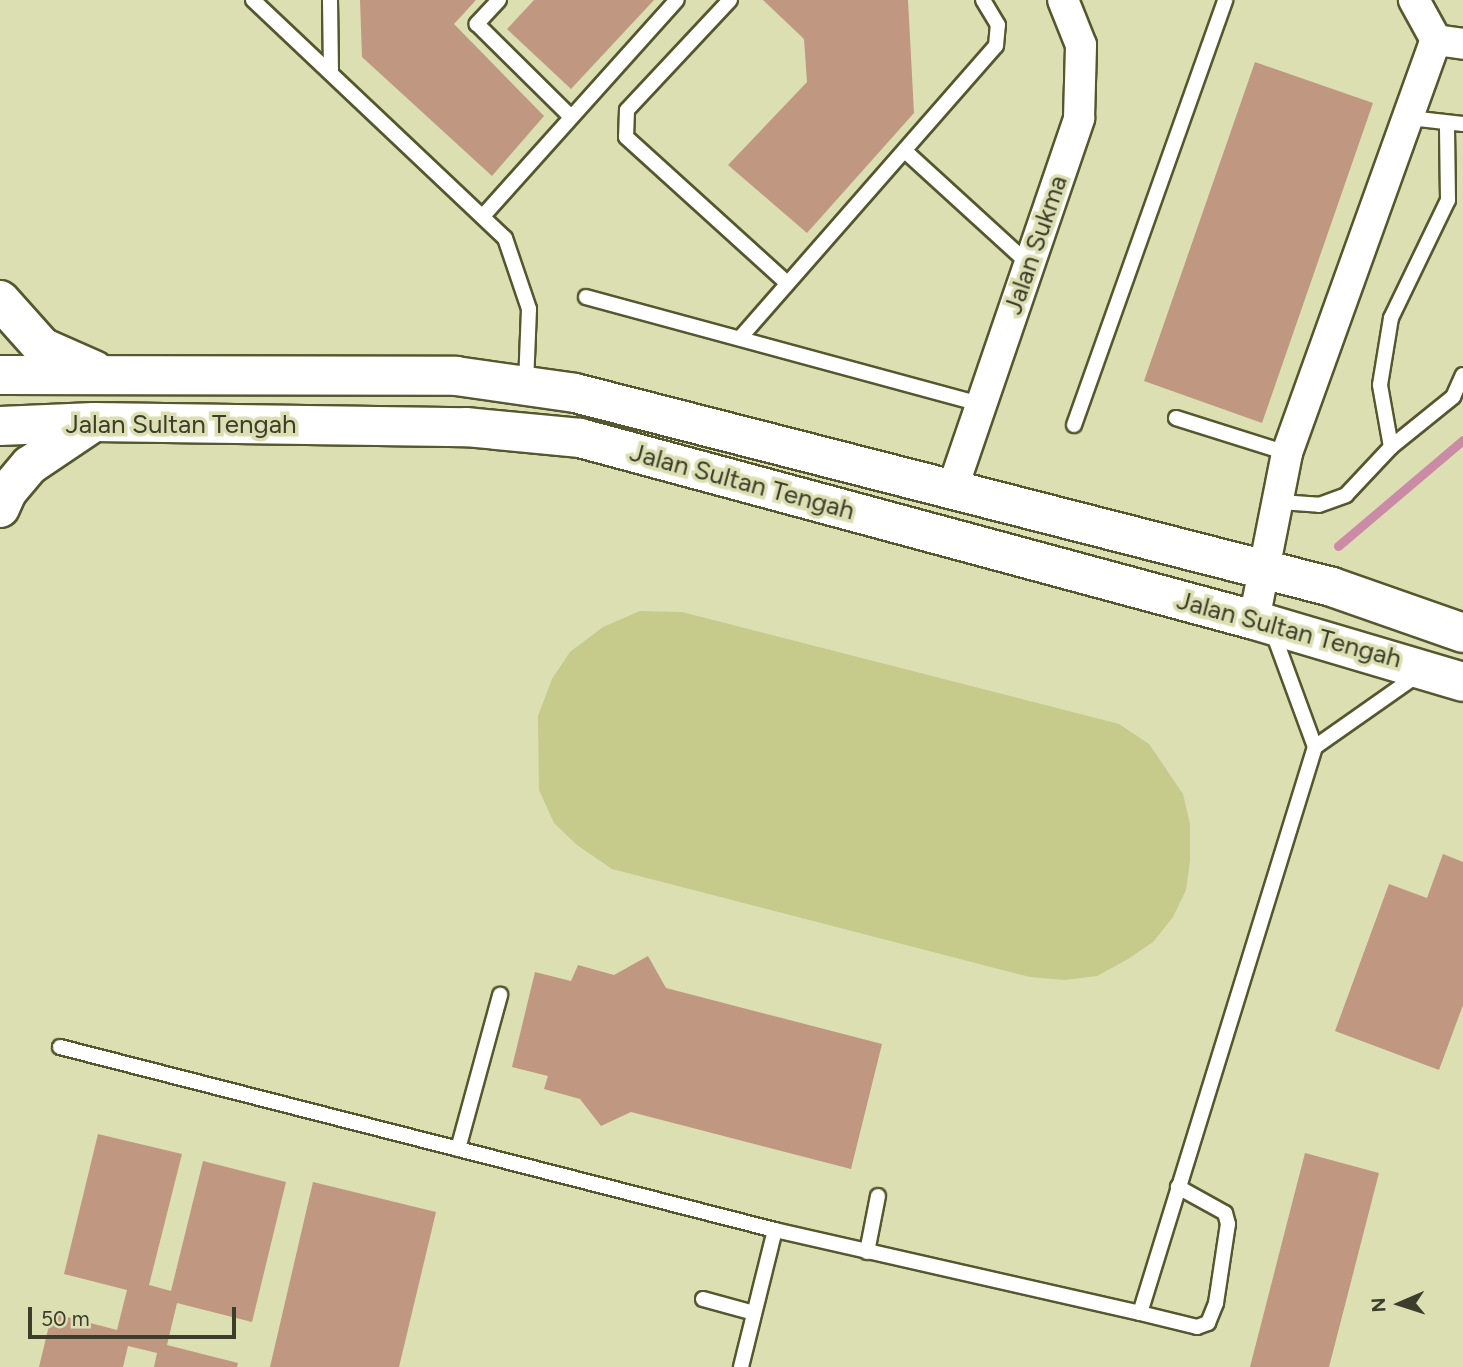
<!DOCTYPE html>
<html>
<head>
<meta charset="utf-8">
<style>
  body { margin:0 }
  #map { position:relative; width:1463px; height:1367px; overflow:hidden; background:#dbdfb2; font-family:Figtree,sans-serif }
  div>[style] { position:absolute }
  .green>* { inset:0; background:#c6ca8a }
  .stream>* { height:9px; margin:-4.5px; padding:0 4.5px; transform-origin:4.5px; border-radius:4.5px; background:#cb8aa6 }
  .building>* { inset:0; background:#c09780 }
  .roads { filter:drop-shadow(2px 0 #55572f) drop-shadow(-2px 0 #55572f) drop-shadow(0 2px #55572f) drop-shadow(0 -2px #55572f) }
  .lane>* { height:14px; margin:-7px; padding:0 7px; transform-origin:7px; border-radius:7px; background:#fff }
  .street>* { height:30px; margin:-15px; padding:0 15px; transform-origin:15px; border-radius:15px; background:#fff }
  .secondary>* { height:38px; margin:-19px; padding:0 19px; transform-origin:19px; border-radius:19px; background:#fff }
  span { translate:-50% -50%; white-space:nowrap; text-align:center; line-height:1.15; -webkit-text-stroke:7px #dbdfb2; paint-order:stroke }
  .street-label { font-size:26px; color:#3c3e2b }
  .north { position:absolute; left:1365px; top:1269px; width:70px; height:70px; -webkit-text-stroke:5px #dbdfb2; paint-order:stroke; rotate:267deg; font-size:19px; font-weight:700; line-height:28px; text-align:center; color:#3c3e2b }
  .north::after { content:''; display:block; margin:auto; width:24px; height:32px; background:#3c3e2b; clip-path:polygon(50% 0,100% 100%,50% 72%,0 100%) }
  .scale { position:absolute; left:28px; top:1307px; width:208px; height:32px; box-sizing:border-box; border:4px solid #3c3e2b; border-top:0; padding-left:9px; font-size:21px; line-height:24px; white-space:nowrap; color:#3c3e2b; -webkit-text-stroke:5px #dbdfb2; paint-order:stroke }
</style>
</head>
<body>
<div id="map">
  <div class="green">
    <div style="clip-path:polygon(640px 611px,682px 612px,1119px 724px,1149px 744px,1183px 794px,1190px 824px,1190px 861px,1186px 890px,1173px 917px,1153px 942px,1128px 959px,1097px 976px,1065px 980px,1030px 977px,612px 869px,577px 845px,554px 823px,539px 790px,538px 716px,552px 679px,570px 652px,603px 627px)"></div>
  </div>
  <div class="stream">
    <div style="left:1338px;top:546px;width:164px;rotate:-40.3deg"></div>
  </div>
  <div class="building">
    <div style="clip-path:polygon(360px 0,476px 0,454px 24px,544px 116px,492px 176px,362px 57px)"></div>
    <div style="clip-path:polygon(534px 0,654px 0,571px 89px,507px 29px)"></div>
    <div style="clip-path:polygon(763px 0,908px 0,914px 113px,807px 233px,728px 165px,807px 82px,804px 39px)"></div>
    <div style="clip-path:polygon(1255px 62px,1373px 103px,1262px 423px,1144px 381px)"></div>
    <div style="clip-path:polygon(1443px 854px,1463px 862px,1463px 1005px,1439px 1070px,1335px 1031px,1389px 884px,1427px 898px)"></div>
    <div style="clip-path:polygon(648px 956px,666px 988px,882px 1044px,851px 1169px,631px 1112px,601px 1126px,580px 1099px,544px 1089px,548px 1076px,512px 1067px,535px 972px,571px 981px,578px 965px,614px 975px)"></div>
    <div style="clip-path:polygon(98px 1134px,182px 1154px,149px 1285px,171px 1291px,203px 1161px,286px 1182px,252px 1322px,177px 1303px,167px 1345px,238px 1363px,237px 1367px,154px 1367px,157px 1353px,128px 1346px,123px 1367px,39px 1367px,52px 1313px,117px 1330px,127px 1290px,64px 1274px)"></div>
    <div style="clip-path:polygon(1305px 1153px,1379px 1173px,1329px 1367px,1250px 1367px)"></div>
    <div style="clip-path:polygon(313px 1182px,436px 1212px,399px 1367px,270px 1367px)"></div>
  </div>
  <div class="roads">
    <div class="lane">
      <div style="left:253px;top:0;width:347px;rotate:43.4deg"></div>
      <div style="left:505px;top:238px;width:75px;rotate:71.3deg"></div>
      <div style="left:529px;top:309px;width:74px;rotate:92.3deg"></div>
      <div style="left:330px;top:0;width:73px;rotate:89.2deg"></div>
      <div style="left:499px;top:0;width:33px;rotate:133deg"></div>
      <div style="left:477px;top:24px;width:132px;rotate:44.7deg"></div>
      <div style="left:730px;top:0;width:151px;rotate:133.1deg"></div>
      <div style="left:627px;top:110px;width:27px;rotate:92deg"></div>
      <div style="left:626px;top:137px;width:217px;rotate:42.2deg"></div>
      <div style="left:1410px;top:118px;width:53px;rotate:6.5deg"></div>
      <div style="left:905px;top:151px;width:169px;rotate:42.4deg"></div>
      <div style="left:483px;top:216px;width:290px;rotate:-48.1deg"></div>
      <div style="left:586px;top:297px;width:408px;rotate:15.2deg"></div>
      <div style="left:740px;top:338px;width:388px;rotate:-48.8deg"></div>
      <div style="left:996px;top:46px;width:21px;rotate:-85deg"></div>
      <div style="left:998px;top:25px;width:29px;rotate:-121deg"></div>
      <div style="left:1176px;top:418px;width:116px;rotate:17.5deg"></div>
      <div style="left:1074px;top:425px;width:451px;rotate:-70.4deg"></div>
      <div style="left:1391px;top:447px;width:63px;rotate:-100.1deg"></div>
      <div style="left:1380px;top:385px;width:68px;rotate:-80.7deg"></div>
      <div style="left:1391px;top:318px;width:131px;rotate:-64.2deg"></div>
      <div style="left:1448px;top:200px;width:76px;rotate:-90.8deg"></div>
      <div style="left:1280px;top:502px;width:39px;rotate:4deg"></div>
      <div style="left:1319px;top:505px;width:29px;rotate:-20deg"></div>
      <div style="left:1346px;top:495px;width:66px;rotate:-46.8deg"></div>
      <div style="left:1391px;top:447px;width:80px;rotate:-38.9deg"></div>
      <div style="left:1453px;top:397px;width:24px;rotate:-66deg"></div>
      <div style="left:1272px;top:630px;width:125px;rotate:69.8deg"></div>
      <div style="left:60px;top:1047px;width:738px;rotate:14.36deg"></div>
      <div style="left:775px;top:1230px;width:374px;rotate:12.8deg"></div>
      <div style="left:1140px;top:1313px;width:592px;rotate:-72.82deg"></div>
      <div style="left:1315px;top:747px;width:127px;rotate:-35.1deg"></div>
      <div style="left:458px;top:1149px;width:160px;rotate:-74.7deg"></div>
      <div style="left:867px;top:1252px;width:57px;rotate:-78.9deg"></div>
      <div style="left:703px;top:1299px;width:53px;rotate:15.4deg"></div>
      <div style="left:1140px;top:1313px;width:59px;rotate:13.8deg"></div>
      <div style="left:1197px;top:1327px;width:12px;rotate:-20deg"></div>
      <div style="left:1208px;top:1323px;width:22px;rotate:-68deg"></div>
      <div style="left:1216px;top:1303px;width:80px;rotate:-81.4deg"></div>
      <div style="left:1228px;top:1224px;width:11px;rotate:-105deg"></div>
      <div style="left:1225px;top:1213px;width:54px;rotate:-151deg"></div>
      <div style="left:741px;top:1367px;width:141px;rotate:-76.1deg"></div>
    </div>
    <div class="street">
      <div style="left:1436px;top:40px;width:27px;rotate:8deg"></div>
      <div style="left:953px;top:487px;width:390px;rotate:-71.1deg"></div>
      <div style="left:1079px;top:118px;width:73px;rotate:-88.4deg"></div>
      <div style="left:1081px;top:45px;width:48px;rotate:-111.8deg"></div>
      <div style="left:1254px;top:620px;width:170px;rotate:-78.8deg"></div>
      <div style="left:1287px;top:453px;width:439px;rotate:-70.2deg"></div>
      <div style="left:1436px;top:40px;width:46px;rotate:-118.8deg"></div>
    </div>
    <div class="secondary">
      <div style="left:0;top:300px;width:63px;rotate:48.2deg"></div>
      <div style="left:42px;top:347px;width:57px;rotate:23.9deg"></div>
      <div style="left:0;top:375px;width:456px;rotate:0.1deg"></div>
      <div style="left:456px;top:376px;width:120px;rotate:8.1deg"></div>
      <div style="left:575px;top:393px;width:781px;rotate:14.37deg"></div>
      <div style="left:1332px;top:587px;width:139px;rotate:19.3deg"></div>
      <div style="left:0;top:426px;width:94px;rotate:-2.4deg"></div>
      <div style="left:94px;top:422px;width:372px;rotate:0.8deg"></div>
      <div style="left:466px;top:427px;width:115px;rotate:5.5deg"></div>
      <div style="left:580px;top:438px;width:698px;rotate:15.11deg"></div>
      <div style="left:1254px;top:620px;width:218px;rotate:16.5deg"></div>
      <div style="left:0;top:508px;width:17px;rotate:-66deg"></div>
      <div style="left:7px;top:492px;width:35px;rotate:-50deg"></div>
      <div style="left:30px;top:465px;width:77px;rotate:-33.9deg"></div>
    </div>
  </div>
  <div class="street-label">
    <span style="left:1036px;top:245px;rotate:-71deg">Jalan Sukma</span>
    <span style="left:181px;top:425px">Jalan Sultan Tengah</span>
    <span style="left:742px;top:482px;rotate:15deg">Jalan Sultan Tengah</span>
    <span style="left:1289px;top:630px;rotate:15deg">Jalan Sultan Tengah</span>
  </div>
  <div class="north">N</div>
  <div class="scale">50 m</div>
</div>
</body>
</html>
